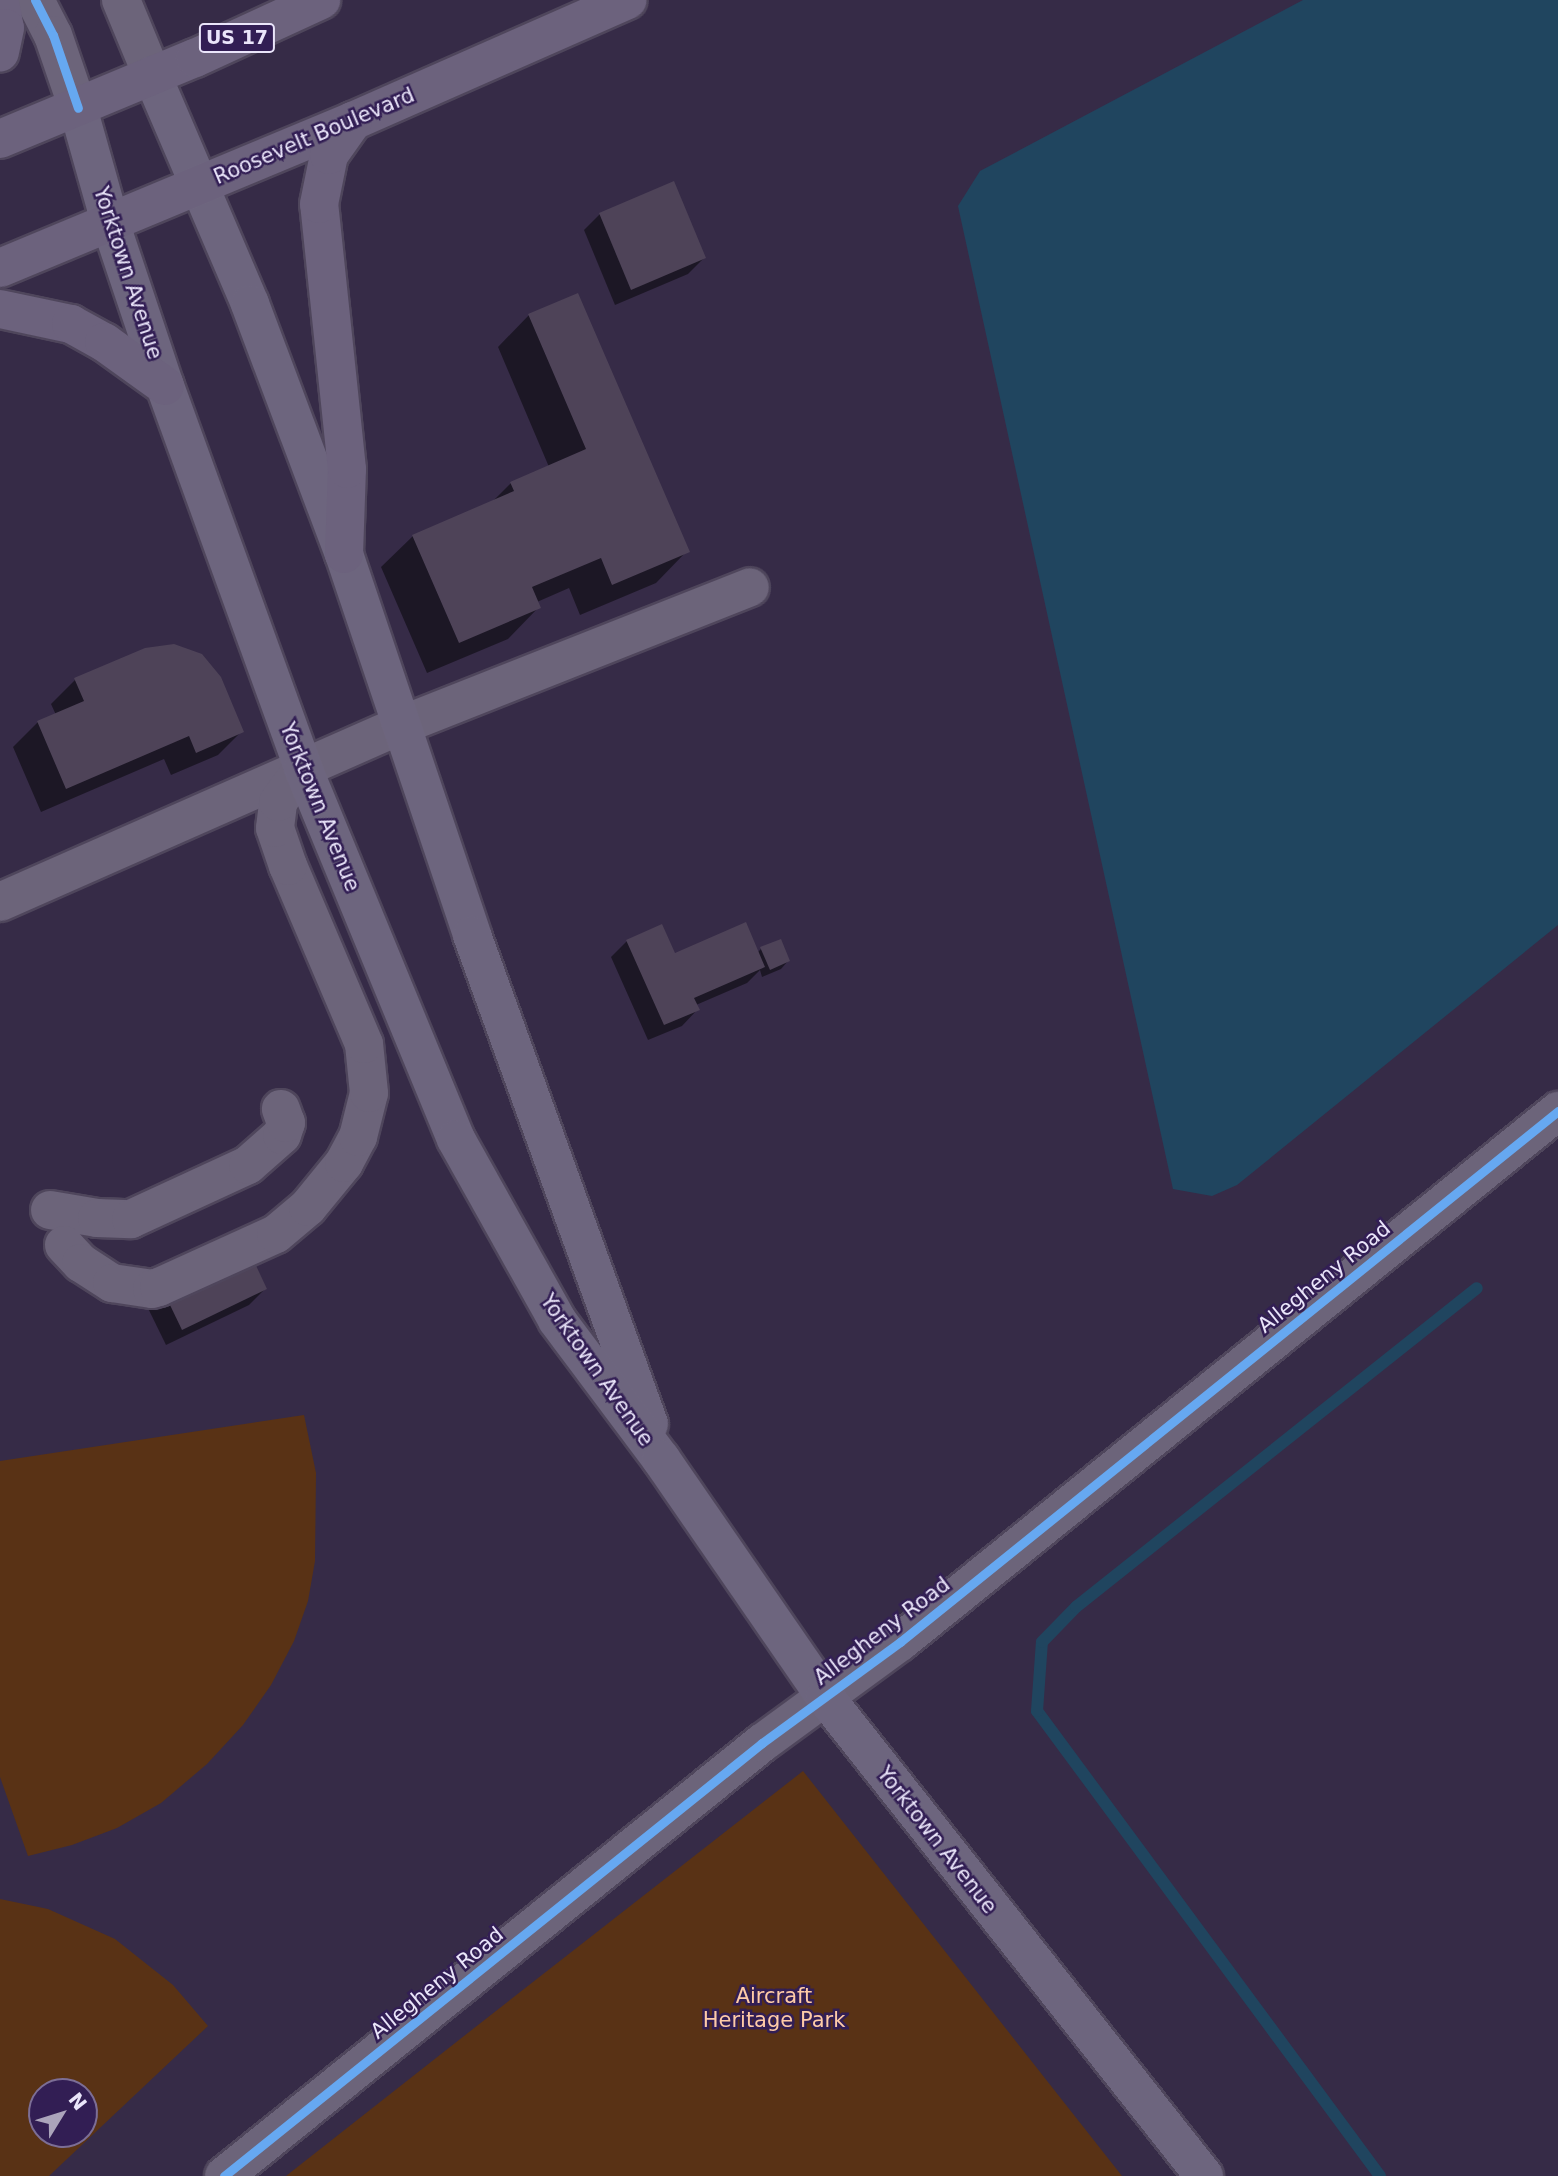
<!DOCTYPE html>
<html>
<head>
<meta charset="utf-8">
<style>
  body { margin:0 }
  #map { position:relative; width:1558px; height:2176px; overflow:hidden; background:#362b47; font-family:"DejaVu Sans",sans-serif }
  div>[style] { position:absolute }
  .green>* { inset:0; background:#593215 }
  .water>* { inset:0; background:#20455f }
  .shadow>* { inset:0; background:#0007 }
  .stream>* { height:12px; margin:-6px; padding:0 6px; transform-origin:6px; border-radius:6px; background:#20455f }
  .building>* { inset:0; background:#4e4358 }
  .roads { filter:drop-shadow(2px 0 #4f465c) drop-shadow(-2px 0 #4f465c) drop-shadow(0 2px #4f465c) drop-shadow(0 -2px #4f465c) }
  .minor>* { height:38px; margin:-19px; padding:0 19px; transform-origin:19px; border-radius:19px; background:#6c647a }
  .major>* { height:38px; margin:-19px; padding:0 19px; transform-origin:19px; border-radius:19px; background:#6d657e }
  .highway>* { height:38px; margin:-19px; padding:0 19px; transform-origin:19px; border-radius:19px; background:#6c627d }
  .cycleway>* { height:9px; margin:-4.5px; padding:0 4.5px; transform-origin:4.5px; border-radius:4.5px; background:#66a8f1 }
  span { translate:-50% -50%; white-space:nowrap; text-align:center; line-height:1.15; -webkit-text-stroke:5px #321e54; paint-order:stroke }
  .shield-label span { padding:2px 5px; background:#321e54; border:2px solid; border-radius:5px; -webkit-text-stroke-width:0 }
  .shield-label { font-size:19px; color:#eae5fa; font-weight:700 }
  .street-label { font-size:21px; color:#eae5fa }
  .park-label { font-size:21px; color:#fecba7 }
  .north { position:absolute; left:28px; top:2078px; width:70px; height:70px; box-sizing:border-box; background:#321e54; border:2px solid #7c6e96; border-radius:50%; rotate:52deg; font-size:19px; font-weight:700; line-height:28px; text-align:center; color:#eae5fa }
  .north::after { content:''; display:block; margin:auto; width:24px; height:32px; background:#aba4bb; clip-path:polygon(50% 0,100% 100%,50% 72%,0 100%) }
</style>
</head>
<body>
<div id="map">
  <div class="green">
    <div style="clip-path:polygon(304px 1415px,316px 1473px,315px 1561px,308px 1601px,294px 1641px,271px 1685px,243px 1725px,207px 1764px,161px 1803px,117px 1828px,72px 1845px,28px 1856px,0 1777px,0 1461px)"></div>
    <div style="clip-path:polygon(803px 1771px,1122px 2176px,286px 2176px,464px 2036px)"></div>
    <div style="clip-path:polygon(evenodd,0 1899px,48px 1909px,115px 1939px,173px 1985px,208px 2026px,49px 2176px,0 2176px,0 1899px,42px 2092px,84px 2092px,84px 2134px,42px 2134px,42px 2092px)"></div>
  </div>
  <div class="water">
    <div style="clip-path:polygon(1303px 0,1558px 0,1558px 925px,1237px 1185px,1212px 1196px,1173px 1189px,958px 206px,980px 171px)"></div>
  </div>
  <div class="shadow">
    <div style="clip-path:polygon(600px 214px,704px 258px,688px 274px,615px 305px,584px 230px)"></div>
    <div style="clip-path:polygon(529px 315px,687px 551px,656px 583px,580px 615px,569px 588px,537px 602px,539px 607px,508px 639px,427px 673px,381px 567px,413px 536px,492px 502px,511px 483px,549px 467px,498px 347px)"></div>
    <div style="clip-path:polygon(75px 680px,242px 731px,218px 755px,171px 775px,164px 759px,41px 812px,13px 747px,38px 722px,56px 715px,51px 704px)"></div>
    <div style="clip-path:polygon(627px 941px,674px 955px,757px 953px,761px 949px,788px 961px,781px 969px,762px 977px,760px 970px,747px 983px,696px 1005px,698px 1009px,682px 1026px,648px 1040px,611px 957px)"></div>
    <div style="clip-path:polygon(265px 1289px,249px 1305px,166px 1345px,143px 1298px)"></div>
  </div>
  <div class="stream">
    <div style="left:1380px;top:2176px;width:578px;rotate:-126.41deg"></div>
    <div style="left:1037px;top:1711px;width:69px;rotate:-85.9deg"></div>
    <div style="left:1042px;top:1642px;width:49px;rotate:-45.8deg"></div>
    <div style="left:1076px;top:1607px;width:512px;rotate:-38.5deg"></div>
  </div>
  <div class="building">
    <div style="clip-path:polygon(674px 181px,706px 258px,631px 290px,599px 213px)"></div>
    <div style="clip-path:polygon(578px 293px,690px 552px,612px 585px,601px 558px,532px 587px,541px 608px,459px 643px,412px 535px,514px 491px,510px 482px,586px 449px,528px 314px)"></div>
    <div style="clip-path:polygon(174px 644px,202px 654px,221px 677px,244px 732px,196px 753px,189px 736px,66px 789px,37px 721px,84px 701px,74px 678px,145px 648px)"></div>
    <div style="clip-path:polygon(746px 922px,765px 967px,694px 998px,700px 1010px,664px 1025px,626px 940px,662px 924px,675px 953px)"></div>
    <div style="clip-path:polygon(781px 939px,790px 961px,770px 970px,760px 947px)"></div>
    <div style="clip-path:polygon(244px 1240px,267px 1289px,182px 1330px,158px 1280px)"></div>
  </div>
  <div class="roads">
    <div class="minor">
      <div style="left:35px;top:0;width:39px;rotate:63deg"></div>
      <div style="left:53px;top:35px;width:77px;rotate:71.1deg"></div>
      <div style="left:121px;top:0;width:81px;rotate:67.5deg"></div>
      <div style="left:0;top:902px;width:439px;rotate:-23.8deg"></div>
      <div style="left:402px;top:725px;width:374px;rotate:-21.6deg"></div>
      <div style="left:50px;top:1210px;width:48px;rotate:9.7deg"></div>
      <div style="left:97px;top:1218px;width:34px;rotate:2deg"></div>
      <div style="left:131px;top:1219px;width:129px;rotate:-24.8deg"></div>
      <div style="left:248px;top:1165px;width:45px;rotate:-41.4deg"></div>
      <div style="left:282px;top:1135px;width:13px;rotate:-72deg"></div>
      <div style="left:286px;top:1123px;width:15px;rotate:-110deg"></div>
      <div style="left:64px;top:1245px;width:25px;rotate:47deg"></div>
      <div style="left:81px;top:1263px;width:37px;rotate:33deg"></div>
      <div style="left:112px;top:1283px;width:40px;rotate:8.5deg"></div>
      <div style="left:152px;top:1289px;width:7px;rotate:-16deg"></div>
      <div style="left:159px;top:1287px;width:128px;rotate:-24.4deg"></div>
      <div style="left:276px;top:1234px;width:42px;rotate:-40.2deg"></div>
      <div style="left:308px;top:1207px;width:57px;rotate:-50.7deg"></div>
      <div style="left:344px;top:1163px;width:30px;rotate:-62deg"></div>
      <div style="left:358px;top:1137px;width:45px;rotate:-76deg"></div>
      <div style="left:369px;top:1093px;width:49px;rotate:-95.8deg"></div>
      <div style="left:364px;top:1044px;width:194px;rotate:-113.1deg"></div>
      <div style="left:288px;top:866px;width:40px;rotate:-108.9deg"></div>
      <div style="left:275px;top:828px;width:26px;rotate:-83deg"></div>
      <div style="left:278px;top:802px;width:42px;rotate:-53.7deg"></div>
      <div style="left:224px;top:2176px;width:691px;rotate:-38.83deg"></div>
      <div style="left:762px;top:1743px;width:171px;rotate:-36.2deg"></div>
      <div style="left:900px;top:1642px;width:846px;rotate:-38.9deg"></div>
    </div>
    <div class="major">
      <div style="left:152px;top:75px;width:249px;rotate:66.8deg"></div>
      <div style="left:250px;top:304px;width:267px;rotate:69.4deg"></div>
      <div style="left:344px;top:554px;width:402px;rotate:71.4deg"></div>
      <div style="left:472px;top:935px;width:520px;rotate:70.1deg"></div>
      <div style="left:78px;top:108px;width:118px;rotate:74.3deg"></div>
      <div style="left:110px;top:222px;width:173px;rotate:71.5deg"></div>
      <div style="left:165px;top:386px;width:406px;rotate:70.1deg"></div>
      <div style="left:303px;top:768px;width:401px;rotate:67.6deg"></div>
      <div style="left:456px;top:1139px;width:207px;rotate:60.8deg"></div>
      <div style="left:557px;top:1320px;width:174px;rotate:53.2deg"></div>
      <div style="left:661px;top:1459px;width:289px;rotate:55.4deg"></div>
      <div style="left:825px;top:1697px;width:611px;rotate:51.65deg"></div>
    </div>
    <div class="highway">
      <div style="left:0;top:3px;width:25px;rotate:79deg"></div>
      <div style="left:5px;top:28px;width:25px;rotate:102deg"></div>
      <div style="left:0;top:139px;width:211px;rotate:-22.6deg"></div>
      <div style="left:195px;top:58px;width:139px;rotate:-24.7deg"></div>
      <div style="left:0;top:268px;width:382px;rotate:-22.6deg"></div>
      <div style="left:353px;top:121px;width:300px;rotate:-23.8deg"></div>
      <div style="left:0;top:309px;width:73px;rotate:11.9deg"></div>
      <div style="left:71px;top:324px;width:38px;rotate:29deg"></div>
      <div style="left:104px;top:342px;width:75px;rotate:35.8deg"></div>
      <div style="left:344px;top:554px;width:85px;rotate:-88deg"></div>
      <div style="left:347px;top:469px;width:266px;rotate:-96deg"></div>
      <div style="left:319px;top:204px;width:50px;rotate:-78.5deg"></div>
      <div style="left:329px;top:155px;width:42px;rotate:-54.8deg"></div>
    </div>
  </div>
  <div class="cycleway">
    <div style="left:35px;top:0;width:39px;rotate:63deg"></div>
    <div style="left:53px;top:35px;width:77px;rotate:71.1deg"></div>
    <div style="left:224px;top:2176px;width:691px;rotate:-38.83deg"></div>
    <div style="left:762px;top:1743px;width:171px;rotate:-36.2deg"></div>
    <div style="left:900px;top:1642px;width:846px;rotate:-38.9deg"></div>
  </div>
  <div class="shield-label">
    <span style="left:237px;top:38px">US 17</span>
  </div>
  <div class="street-label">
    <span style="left:314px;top:136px;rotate:-23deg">Roosevelt Boulevard</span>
    <span style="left:128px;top:273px;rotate:72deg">Yorktown Avenue</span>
    <span style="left:320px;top:807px;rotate:68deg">Yorktown Avenue</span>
    <span style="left:1324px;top:1277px;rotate:-39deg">Allegheny Road</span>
    <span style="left:597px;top:1370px;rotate:55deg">Yorktown Avenue</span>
    <span style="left:882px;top:1631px;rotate:-37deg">Allegheny Road</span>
    <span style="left:937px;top:1840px;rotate:52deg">Yorktown Avenue</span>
    <span style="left:437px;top:1983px;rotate:-39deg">Allegheny Road</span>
  </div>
  <div class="park-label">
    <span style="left:774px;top:2008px">Aircraft<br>Heritage Park</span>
  </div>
  <div class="north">N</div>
</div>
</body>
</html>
